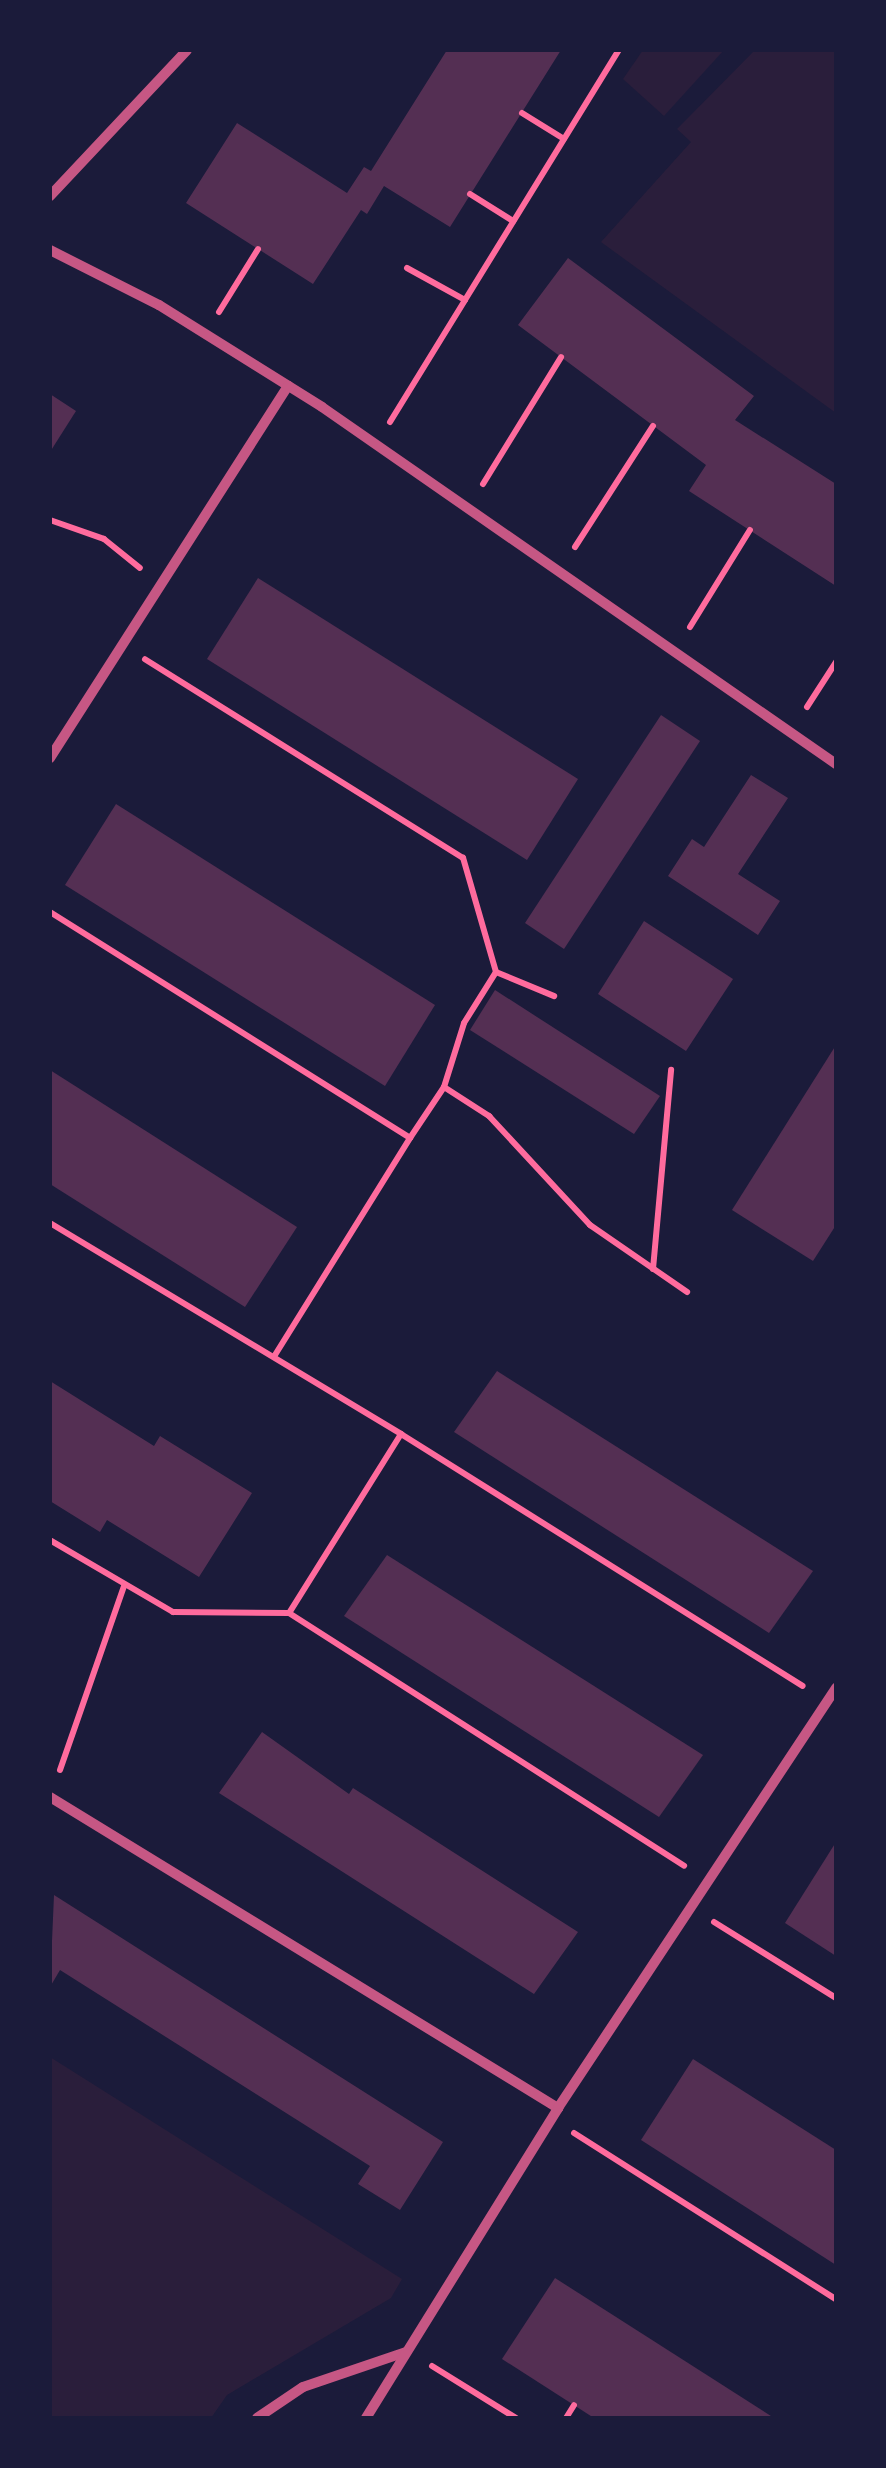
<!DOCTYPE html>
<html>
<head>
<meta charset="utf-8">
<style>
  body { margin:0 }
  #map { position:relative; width:886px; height:2468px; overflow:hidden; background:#1b1b3a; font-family:"Fira Sans Condensed",sans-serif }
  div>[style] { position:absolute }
  .green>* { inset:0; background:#2a1e3b }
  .building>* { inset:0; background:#542f53 }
  .path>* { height:6px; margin:-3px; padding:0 3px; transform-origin:3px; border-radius:3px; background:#ff6b9d }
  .minor>* { height:10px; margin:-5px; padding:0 5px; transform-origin:5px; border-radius:5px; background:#c65784 }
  span { translate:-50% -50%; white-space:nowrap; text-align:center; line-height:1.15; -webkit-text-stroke:8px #1b1b3a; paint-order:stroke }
  .frame { position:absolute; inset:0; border:52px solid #1b1b3a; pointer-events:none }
</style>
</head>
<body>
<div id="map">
  <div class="green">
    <div style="clip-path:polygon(643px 50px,724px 50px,664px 116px,623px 79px)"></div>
    <div style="clip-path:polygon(755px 50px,836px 50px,836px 413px,601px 242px,691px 142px,677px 129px)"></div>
    <div style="clip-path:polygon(50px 2057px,402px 2279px,391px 2298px,227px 2395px,211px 2418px,50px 2418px)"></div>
  </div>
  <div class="building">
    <div style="clip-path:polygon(447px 50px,561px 50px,450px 227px,384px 186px,367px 214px,361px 210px,313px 284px,186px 203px,237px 123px,347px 193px,364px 167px,371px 171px)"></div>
    <div style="clip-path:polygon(568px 258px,754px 396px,735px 420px,836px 484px,836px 586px,689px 491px,706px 465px,518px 325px)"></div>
    <div style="clip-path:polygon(50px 394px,76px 411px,50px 452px)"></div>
    <div style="clip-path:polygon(258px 578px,578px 779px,527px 860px,207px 659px)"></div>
    <div style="clip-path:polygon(661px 715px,700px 741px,564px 949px,525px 923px)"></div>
    <div style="clip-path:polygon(751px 775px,788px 798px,738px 874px,780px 901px,758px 935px,668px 876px,692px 839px,704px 847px)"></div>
    <div style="clip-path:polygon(116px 804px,435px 1005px,385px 1086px,65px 885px)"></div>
    <div style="clip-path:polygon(644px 921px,733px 979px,686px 1051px,598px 994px)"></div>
    <div style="clip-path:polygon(495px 990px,660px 1096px,634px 1134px,470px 1030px)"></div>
    <div style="clip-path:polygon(836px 1045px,836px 1225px,813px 1261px,732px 1210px)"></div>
    <div style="clip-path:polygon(50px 1070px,297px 1227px,245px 1307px,50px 1184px)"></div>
    <div style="clip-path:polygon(497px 1371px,813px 1571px,769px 1633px,454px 1432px)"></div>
    <div style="clip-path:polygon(50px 1381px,154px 1446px,160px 1436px,252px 1493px,199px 1577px,107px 1520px,100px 1532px,50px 1501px)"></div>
    <div style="clip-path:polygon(387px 1555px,703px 1755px,659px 1817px,344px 1616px)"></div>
    <div style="clip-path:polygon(262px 1732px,349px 1794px,353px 1788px,578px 1932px,534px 1994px,219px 1793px)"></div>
    <div style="clip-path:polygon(836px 1842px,836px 1956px,785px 1923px)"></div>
    <div style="clip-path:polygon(54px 1895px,443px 2142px,400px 2210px,358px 2184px,370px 2166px,60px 1970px,50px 1987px)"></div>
    <div style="clip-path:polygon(693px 2059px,836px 2150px,836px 2265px,641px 2140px)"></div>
    <div style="clip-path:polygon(555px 2278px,774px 2418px,594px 2418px,502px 2359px)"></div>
  </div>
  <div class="path">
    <div style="left:522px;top:113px;width:49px;rotate:31.8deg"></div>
    <div style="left:470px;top:194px;width:51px;rotate:32.1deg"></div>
    <div style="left:407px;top:268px;width:66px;rotate:28.9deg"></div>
    <div style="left:465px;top:300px;width:294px;rotate:-58.4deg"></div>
    <div style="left:219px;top:312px;width:74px;rotate:-58.2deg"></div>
    <div style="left:390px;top:422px;width:143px;rotate:-58.4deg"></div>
    <div style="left:483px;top:484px;width:149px;rotate:-58.4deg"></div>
    <div style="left:50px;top:520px;width:57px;rotate:19.4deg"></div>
    <div style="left:104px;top:539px;width:46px;rotate:38.9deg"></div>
    <div style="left:575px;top:547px;width:144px;rotate:-57.2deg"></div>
    <div style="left:690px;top:627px;width:114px;rotate:-58.3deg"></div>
    <div style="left:807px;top:707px;width:54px;rotate:-57.2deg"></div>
    <div style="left:50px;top:912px;width:425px;rotate:32.1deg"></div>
    <div style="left:410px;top:1138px;width:61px;rotate:-56.3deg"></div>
    <div style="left:444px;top:1087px;width:67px;rotate:-72.6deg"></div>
    <div style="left:464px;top:1023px;width:60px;rotate:-57.9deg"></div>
    <div style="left:496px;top:972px;width:119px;rotate:-106.1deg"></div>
    <div style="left:463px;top:858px;width:375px;rotate:-148deg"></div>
    <div style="left:496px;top:972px;width:63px;rotate:22.5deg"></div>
    <div style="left:444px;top:1087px;width:54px;rotate:32.8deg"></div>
    <div style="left:489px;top:1116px;width:149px;rotate:47.2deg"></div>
    <div style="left:590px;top:1225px;width:118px;rotate:34.6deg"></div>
    <div style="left:50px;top:1223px;width:410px;rotate:31deg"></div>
    <div style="left:401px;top:1434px;width:211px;rotate:122deg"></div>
    <div style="left:289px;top:1613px;width:116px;rotate:-179.5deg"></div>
    <div style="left:173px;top:1612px;width:143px;rotate:-149.7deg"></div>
    <div style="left:653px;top:1269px;width:200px;rotate:-84.8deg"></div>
    <div style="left:275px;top:1355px;width:256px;rotate:-58.1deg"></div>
    <div style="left:401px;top:1434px;width:474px;rotate:32.1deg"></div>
    <div style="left:289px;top:1613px;width:469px;rotate:32.6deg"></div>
    <div style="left:60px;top:1770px;width:195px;rotate:-70.8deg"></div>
    <div style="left:714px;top:1922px;width:144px;rotate:31.9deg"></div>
    <div style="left:574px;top:2133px;width:310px;rotate:32.4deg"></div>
    <div style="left:432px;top:2366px;width:99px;rotate:31.8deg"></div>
    <div style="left:566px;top:2418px;width:15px;rotate:-58deg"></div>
  </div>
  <div class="minor">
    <div style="left:50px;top:196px;width:200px;rotate:-46.8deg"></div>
    <div style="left:50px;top:250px;width:122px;rotate:26.8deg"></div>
    <div style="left:159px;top:305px;width:192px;rotate:32deg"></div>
    <div style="left:322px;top:407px;width:626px;rotate:34.78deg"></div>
    <div style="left:50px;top:758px;width:442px;rotate:-57.4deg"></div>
    <div style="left:50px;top:1797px;width:596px;rotate:31.48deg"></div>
    <div style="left:257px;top:2418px;width:55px;rotate:-34deg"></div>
    <div style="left:303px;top:2387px;width:109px;rotate:-18.8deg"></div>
    <div style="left:366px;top:2418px;width:365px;rotate:-58.2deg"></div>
    <div style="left:558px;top:2108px;width:504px;rotate:-56.5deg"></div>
  </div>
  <div class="frame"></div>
</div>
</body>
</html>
